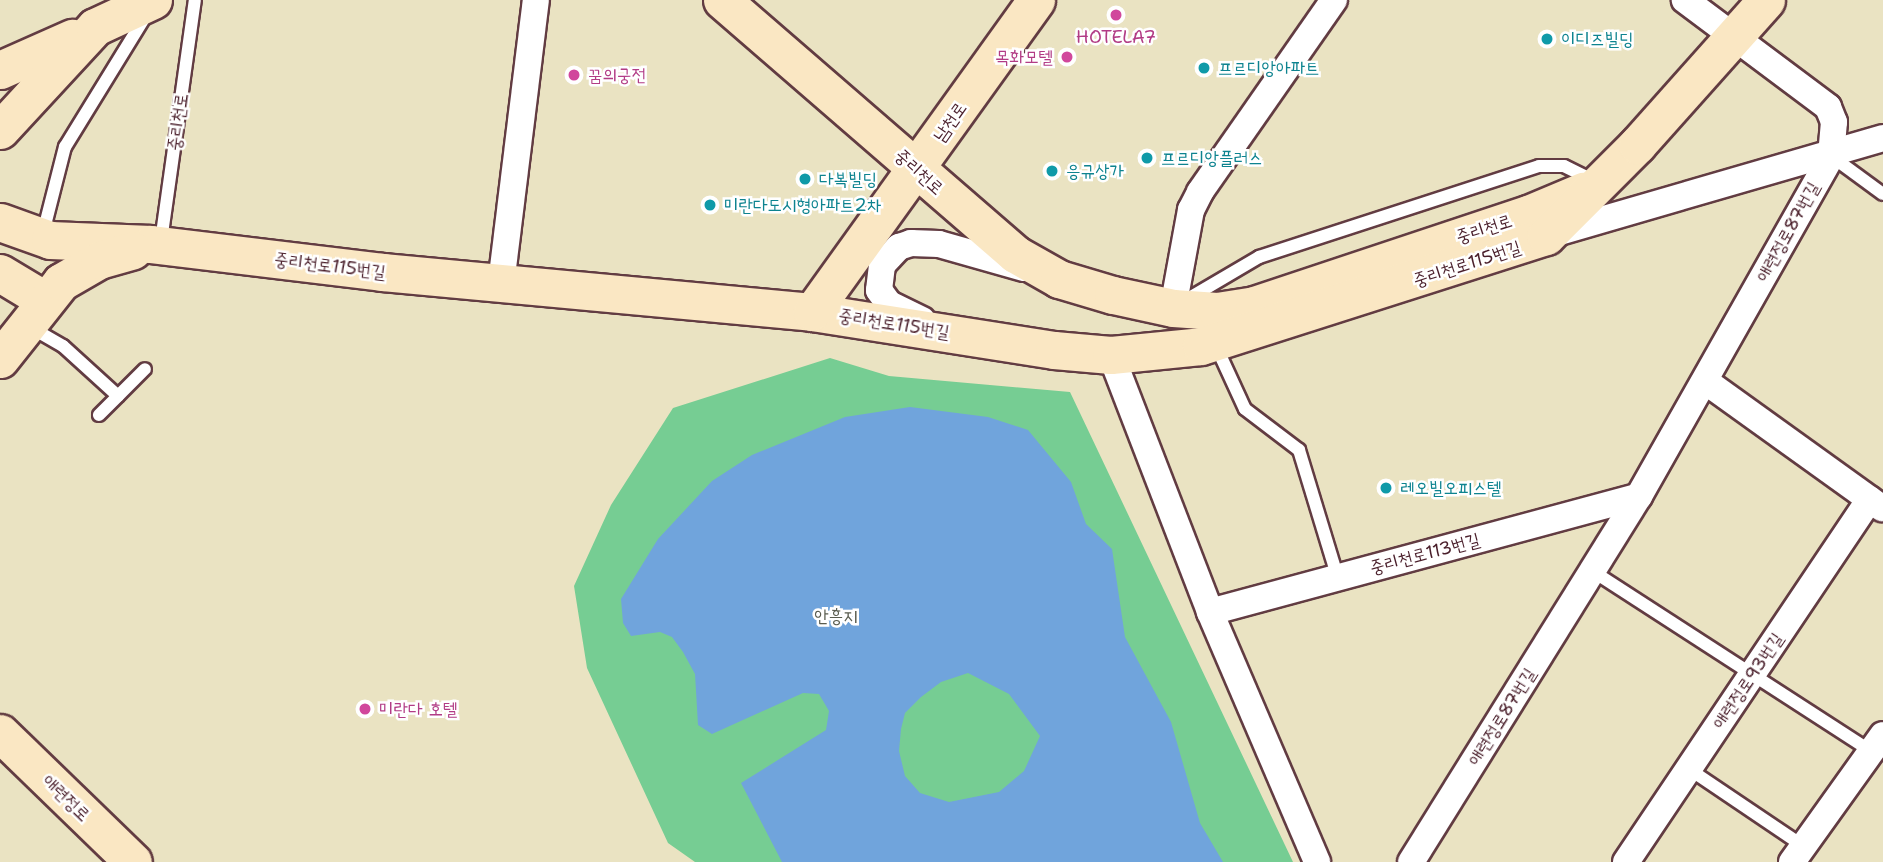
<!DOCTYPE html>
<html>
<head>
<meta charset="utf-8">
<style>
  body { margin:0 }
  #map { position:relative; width:1883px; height:862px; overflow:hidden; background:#eae3c2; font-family:"Shantell Sans","Poor Story",sans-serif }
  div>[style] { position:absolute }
  .green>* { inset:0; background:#76cd93 }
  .water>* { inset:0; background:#70a4dc }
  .roads { filter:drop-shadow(2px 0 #623c42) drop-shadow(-2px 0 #623c42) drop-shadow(0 2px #623c42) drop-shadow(0 -2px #623c42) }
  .lane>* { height:12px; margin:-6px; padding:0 6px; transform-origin:6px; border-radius:6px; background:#fff }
  .street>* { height:26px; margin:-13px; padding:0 13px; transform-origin:13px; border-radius:13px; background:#fff }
  .secondary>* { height:37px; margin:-18.5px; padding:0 18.5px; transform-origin:18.5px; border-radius:18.5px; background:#fae7c3 }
  .dots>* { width:19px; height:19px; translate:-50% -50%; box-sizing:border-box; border:4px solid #fff; border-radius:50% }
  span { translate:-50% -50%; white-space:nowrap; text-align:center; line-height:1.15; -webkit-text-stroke:5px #fff; paint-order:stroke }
  .hotel-label { font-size:18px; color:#b23c85 }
  .right { translate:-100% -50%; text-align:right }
  .left { translate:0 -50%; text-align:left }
  .culture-label { font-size:18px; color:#0d838f }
  .street-label { font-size:18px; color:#4a1f2b }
  .park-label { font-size:18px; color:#595c4f }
</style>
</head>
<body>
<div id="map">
  <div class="green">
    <div style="clip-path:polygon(830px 358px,889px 376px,1070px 392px,1293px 862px,695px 862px,668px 843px,587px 668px,574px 586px,611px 505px,673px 408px)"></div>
  </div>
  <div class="water">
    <div style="clip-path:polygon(evenodd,910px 407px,988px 417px,1028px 430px,1071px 482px,1086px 524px,1112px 549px,1125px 637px,1171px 722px,1200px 823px,1223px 862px,782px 862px,741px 783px,826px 730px,829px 711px,819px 694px,803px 693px,712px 734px,698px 725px,695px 674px,683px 652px,672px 637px,660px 632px,631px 636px,623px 623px,621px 599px,658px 539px,712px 481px,752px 455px,845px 417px,910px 407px,968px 673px,1009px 694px,1040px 736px,1024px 771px,999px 792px,949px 802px,920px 793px,905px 776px,899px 751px,901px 729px,905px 713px,921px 697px,941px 682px,968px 673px)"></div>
  </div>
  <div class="roads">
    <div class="lane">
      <div style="left:1831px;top:156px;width:64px;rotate:36.2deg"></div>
      <div style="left:43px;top:233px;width:89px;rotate:-75.7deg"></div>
      <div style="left:65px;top:147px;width:158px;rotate:-58.4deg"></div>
      <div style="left:161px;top:241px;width:243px;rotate:-82deg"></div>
      <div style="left:1186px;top:300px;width:85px;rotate:-30.5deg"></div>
      <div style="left:1259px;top:257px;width:294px;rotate:-18deg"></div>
      <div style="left:1539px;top:166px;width:25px"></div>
      <div style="left:1564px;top:166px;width:32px;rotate:26deg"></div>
      <div style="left:30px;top:327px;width:38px;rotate:30deg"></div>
      <div style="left:63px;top:346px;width:74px;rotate:42.3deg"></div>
      <div style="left:118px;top:396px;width:27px;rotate:135deg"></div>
      <div style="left:1216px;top:346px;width:69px;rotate:65.3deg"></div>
      <div style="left:1245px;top:409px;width:68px;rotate:37.2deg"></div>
      <div style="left:1299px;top:450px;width:134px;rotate:73.1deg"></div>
      <div style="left:118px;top:396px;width:38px;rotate:-45deg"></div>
      <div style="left:1594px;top:572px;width:330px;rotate:32.9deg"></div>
      <div style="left:1689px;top:769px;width:138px;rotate:34deg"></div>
    </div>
    <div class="street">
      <div style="left:1549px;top:235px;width:348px;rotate:-16.2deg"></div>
      <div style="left:501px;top:284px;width:286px;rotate:-83deg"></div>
      <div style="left:1173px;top:308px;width:100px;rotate:-79.6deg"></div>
      <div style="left:1191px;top:210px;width:20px;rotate:-63deg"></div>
      <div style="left:1200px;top:192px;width:234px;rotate:-55.1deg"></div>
      <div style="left:922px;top:320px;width:37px;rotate:-154deg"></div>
      <div style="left:889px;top:304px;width:17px;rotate:-126deg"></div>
      <div style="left:879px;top:290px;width:25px;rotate:-83deg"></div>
      <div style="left:882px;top:265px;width:25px;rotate:-47deg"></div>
      <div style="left:899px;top:247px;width:13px;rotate:-18deg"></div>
      <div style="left:911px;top:243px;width:28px;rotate:2deg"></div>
      <div style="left:939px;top:244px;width:88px;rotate:15.8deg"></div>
      <div style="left:1111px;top:355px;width:275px;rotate:68.9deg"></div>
      <div style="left:1210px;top:612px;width:272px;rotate:66.8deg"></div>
      <div style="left:1705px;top:381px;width:218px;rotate:35.7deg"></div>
      <div style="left:1210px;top:612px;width:444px;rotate:-15.1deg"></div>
      <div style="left:1411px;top:862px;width:431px;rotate:-58.1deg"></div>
      <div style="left:1639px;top:496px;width:390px;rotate:-60.5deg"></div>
      <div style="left:1831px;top:156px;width:34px;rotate:-85deg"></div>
      <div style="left:1834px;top:122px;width:16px;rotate:-112deg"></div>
      <div style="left:1828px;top:107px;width:179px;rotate:-143.2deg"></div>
      <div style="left:1626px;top:862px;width:437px;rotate:-56.1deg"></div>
      <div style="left:1792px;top:862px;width:156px;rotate:-54.4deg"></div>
    </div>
    <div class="secondary">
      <div style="left:722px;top:0;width:388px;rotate:40.9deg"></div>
      <div style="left:1015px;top:254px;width:51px;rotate:29.6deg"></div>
      <div style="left:1059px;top:279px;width:56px;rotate:16.5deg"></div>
      <div style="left:1113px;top:295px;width:61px;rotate:12.2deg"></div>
      <div style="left:1173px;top:308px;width:44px;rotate:3.9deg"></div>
      <div style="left:1217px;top:311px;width:37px;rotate:-9deg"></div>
      <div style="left:1254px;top:305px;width:289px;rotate:-18.4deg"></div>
      <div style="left:1528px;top:214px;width:60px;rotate:-22.7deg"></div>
      <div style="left:0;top:70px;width:79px;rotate:-24deg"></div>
      <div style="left:0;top:130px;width:140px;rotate:-47.3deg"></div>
      <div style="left:95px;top:27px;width:64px;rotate:-25deg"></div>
      <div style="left:0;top:222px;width:53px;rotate:19.8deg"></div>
      <div style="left:50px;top:240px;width:101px;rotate:2.3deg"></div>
      <div style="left:151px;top:244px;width:233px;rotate:6.9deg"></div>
      <div style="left:382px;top:272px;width:432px;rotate:5.3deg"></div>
      <div style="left:812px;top:312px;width:245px;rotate:8.9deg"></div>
      <div style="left:1054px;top:350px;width:57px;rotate:5deg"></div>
      <div style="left:1111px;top:355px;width:90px;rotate:-5.7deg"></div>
      <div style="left:1201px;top:346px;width:362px;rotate:-17.7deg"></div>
      <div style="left:1546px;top:236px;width:129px;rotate:-45deg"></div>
      <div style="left:1637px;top:145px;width:194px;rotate:-48.3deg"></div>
      <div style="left:0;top:273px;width:52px;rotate:31deg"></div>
      <div style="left:812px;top:312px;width:384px;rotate:-54.3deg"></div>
      <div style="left:0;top:359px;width:98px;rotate:-51.6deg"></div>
      <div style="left:61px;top:282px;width:44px;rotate:-30.1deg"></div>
      <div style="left:99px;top:260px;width:35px;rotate:-16deg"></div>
      <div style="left:0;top:733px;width:185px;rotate:44.1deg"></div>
    </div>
  </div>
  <div class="dots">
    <div style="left:1116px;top:15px;background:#d1479c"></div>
    <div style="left:1547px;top:39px;background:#0f9aa8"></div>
    <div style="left:1067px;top:57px;background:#d1479c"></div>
    <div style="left:1204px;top:68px;background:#0f9aa8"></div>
    <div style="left:574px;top:75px;background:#d1479c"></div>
    <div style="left:1147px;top:158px;background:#0f9aa8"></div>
    <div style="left:1052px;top:171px;background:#0f9aa8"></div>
    <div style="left:805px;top:179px;background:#0f9aa8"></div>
    <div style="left:710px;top:205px;background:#0f9aa8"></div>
    <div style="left:1386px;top:488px;background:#0f9aa8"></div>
    <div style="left:365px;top:709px;background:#d1479c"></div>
  </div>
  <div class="hotel-label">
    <span style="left:1116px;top:37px">HOTELA7</span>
    <span class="right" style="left:1053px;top:57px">목화모텔</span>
    <span class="left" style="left:588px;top:75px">꿈의궁전</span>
    <span class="left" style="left:379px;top:709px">미란다 호텔</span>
  </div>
  <div class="culture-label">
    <span class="left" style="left:1561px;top:39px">이디즈빌딩</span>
    <span class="left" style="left:1218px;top:68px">프르디앙아파트</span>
    <span class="left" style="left:1161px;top:158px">프르디앙플러스</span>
    <span class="left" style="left:1066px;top:171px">응규상가</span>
    <span class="left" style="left:819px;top:179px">다복빌딩</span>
    <span class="left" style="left:724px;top:205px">미란다도시형아파트2차</span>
    <span class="left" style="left:1400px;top:488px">레오빌오피스텔</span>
  </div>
  <div class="street-label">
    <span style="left:178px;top:122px;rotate:-82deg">중리천로</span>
    <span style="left:950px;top:122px;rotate:-55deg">남천로</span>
    <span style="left:919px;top:172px;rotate:42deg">중리천로</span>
    <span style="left:1484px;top:229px;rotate:-18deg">중리천로</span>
    <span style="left:1788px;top:232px;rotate:-61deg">애련정로87번길</span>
    <span style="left:1467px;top:264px;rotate:-18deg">중리천로115번길</span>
    <span style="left:330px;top:266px;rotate:7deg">중리천로115번길</span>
    <span style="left:894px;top:324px;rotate:9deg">중리천로115번길</span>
    <span style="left:1425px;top:554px;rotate:-15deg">중리천로113번길</span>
    <span style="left:1748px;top:681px;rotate:-56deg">애련정로93번길</span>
    <span style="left:1502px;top:717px;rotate:-58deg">애련정로87번길</span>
    <span style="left:66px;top:798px;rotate:44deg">애련정로</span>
  </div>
  <div class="park-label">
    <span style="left:836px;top:616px">안흥지</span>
  </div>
</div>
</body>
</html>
